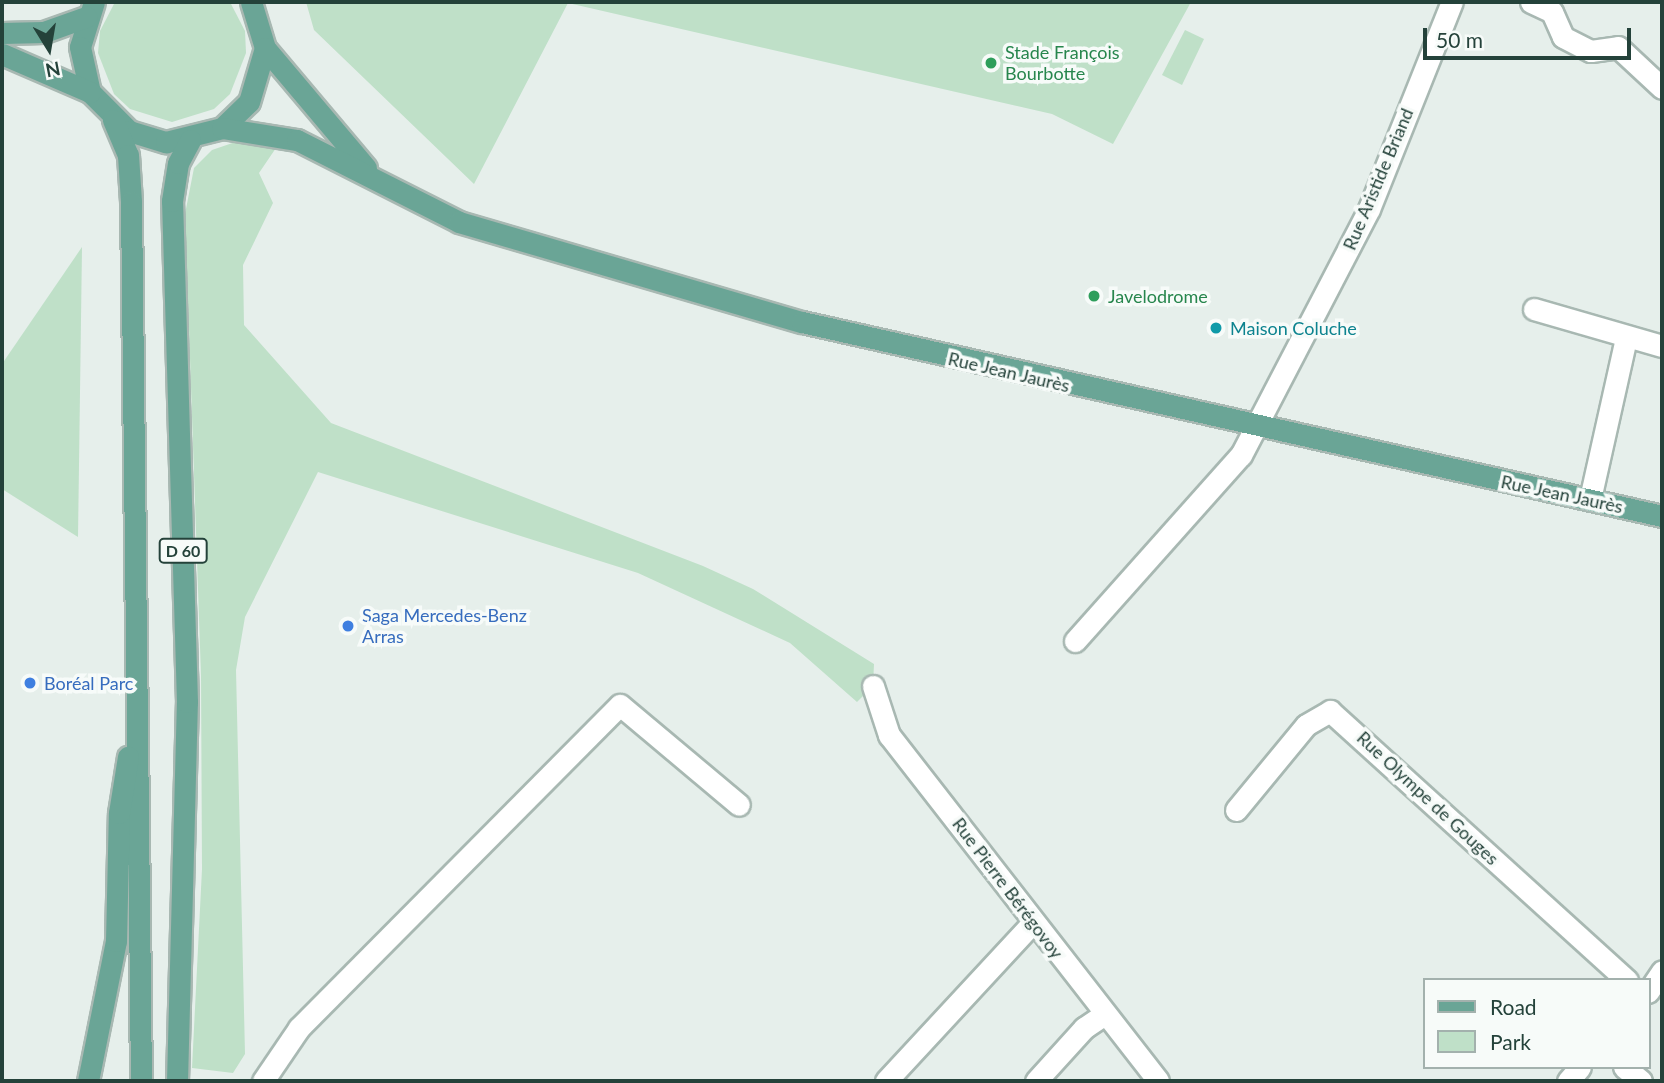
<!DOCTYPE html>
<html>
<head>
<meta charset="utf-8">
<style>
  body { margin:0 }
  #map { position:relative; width:1664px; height:1083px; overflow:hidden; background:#e6efeb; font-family:Lato,sans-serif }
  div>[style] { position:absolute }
  .green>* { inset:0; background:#bfe0c8 }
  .roads { filter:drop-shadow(2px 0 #a8b8b2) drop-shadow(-2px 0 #a8b8b2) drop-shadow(0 2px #a8b8b2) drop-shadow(0 -2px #a8b8b2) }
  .minor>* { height:21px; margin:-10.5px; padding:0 10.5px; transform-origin:10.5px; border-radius:10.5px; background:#fff }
  .major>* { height:21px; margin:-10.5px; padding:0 10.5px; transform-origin:10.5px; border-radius:10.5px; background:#6aa596 }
  .dots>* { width:19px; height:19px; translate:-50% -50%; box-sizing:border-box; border:4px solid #f7fbf9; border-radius:50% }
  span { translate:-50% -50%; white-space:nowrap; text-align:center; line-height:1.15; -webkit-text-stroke:7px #f7fbf9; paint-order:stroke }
  .shield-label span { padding:2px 5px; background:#f7fbf9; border:2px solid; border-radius:5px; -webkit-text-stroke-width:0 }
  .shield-label { font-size:16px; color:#24423a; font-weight:700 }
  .leisure-label { font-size:18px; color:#27864d }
  .left { translate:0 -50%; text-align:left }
  .street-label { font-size:18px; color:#24423a }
  .culture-label { font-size:18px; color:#0d838f }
  .shop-label { font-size:18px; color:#366cbe }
  .frame { position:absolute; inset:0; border:4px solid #24423a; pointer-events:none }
  .legend { position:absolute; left:1423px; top:978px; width:228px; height:91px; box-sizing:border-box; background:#f7fbf9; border:2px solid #a3b1ad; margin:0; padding:9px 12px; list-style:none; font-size:21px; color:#24423a }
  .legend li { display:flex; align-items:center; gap:14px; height:35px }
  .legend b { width:35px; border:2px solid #a3b1ad }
  .north { position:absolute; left:14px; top:14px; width:70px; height:70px; -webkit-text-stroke:5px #f7fbf9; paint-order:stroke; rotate:169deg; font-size:19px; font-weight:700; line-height:28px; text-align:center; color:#24423a }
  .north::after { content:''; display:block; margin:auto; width:24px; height:32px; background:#24423a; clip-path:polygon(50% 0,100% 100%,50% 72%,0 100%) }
  .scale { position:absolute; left:1423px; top:28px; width:208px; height:32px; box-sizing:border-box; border:4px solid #24423a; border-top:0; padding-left:9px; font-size:21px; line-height:24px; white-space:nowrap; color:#24423a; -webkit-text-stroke:5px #f7fbf9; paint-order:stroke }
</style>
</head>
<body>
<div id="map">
  <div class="green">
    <div style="clip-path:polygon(115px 2px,230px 2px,245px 31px,246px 53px,230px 94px,214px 109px,172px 122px,130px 109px,114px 94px,98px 53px,100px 31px)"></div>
    <div style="clip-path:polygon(306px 2px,1191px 2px,1113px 144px,1052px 114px,568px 3px,474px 184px,314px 30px)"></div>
    <div style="clip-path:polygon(1185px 30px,1204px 39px,1182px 85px,1162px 75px)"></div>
    <div style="clip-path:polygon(253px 136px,278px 145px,259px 173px,273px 203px,243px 265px,244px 325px,331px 423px,703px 566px,753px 589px,874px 664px,873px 686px,857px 702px,790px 643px,638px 573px,318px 472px,245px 617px,236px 670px,245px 1054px,233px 1073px,192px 1068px,202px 869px,201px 676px,185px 214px,194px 168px,212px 150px)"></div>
    <div style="clip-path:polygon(82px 247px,78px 537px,2px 489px,2px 364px)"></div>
  </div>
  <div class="roads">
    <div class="minor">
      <div style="left:1531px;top:2px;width:23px;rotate:25deg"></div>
      <div style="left:1552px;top:12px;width:27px;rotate:66deg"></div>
      <div style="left:1563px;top:37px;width:31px;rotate:27deg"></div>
      <div style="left:1591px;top:51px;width:27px;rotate:-8deg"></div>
      <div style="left:1618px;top:47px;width:60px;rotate:43deg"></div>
      <div style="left:1534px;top:309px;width:133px;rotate:16.1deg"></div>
      <div style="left:1590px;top:499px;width:165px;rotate:-77.4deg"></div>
      <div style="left:1075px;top:641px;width:249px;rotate:-48.3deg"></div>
      <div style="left:1241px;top:455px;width:277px;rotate:-62.5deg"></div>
      <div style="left:1369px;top:209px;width:223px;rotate:-68.2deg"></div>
      <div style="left:873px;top:686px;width:52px;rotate:71.9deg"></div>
      <div style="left:889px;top:735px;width:438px;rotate:52.1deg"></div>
      <div style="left:1236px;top:810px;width:110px;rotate:-50.5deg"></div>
      <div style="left:1306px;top:725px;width:28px;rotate:-30deg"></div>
      <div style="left:1330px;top:711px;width:401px;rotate:42.2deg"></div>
      <div style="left:1648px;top:992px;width:25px;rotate:-56deg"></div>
      <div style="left:1624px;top:1067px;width:22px;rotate:39deg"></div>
      <div style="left:263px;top:1081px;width:64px;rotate:-55.8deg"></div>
      <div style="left:299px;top:1028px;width:455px;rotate:-45.2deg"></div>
      <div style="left:620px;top:705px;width:155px;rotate:40deg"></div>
      <div style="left:886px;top:1081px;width:217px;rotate:-47.2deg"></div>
      <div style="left:1036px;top:1081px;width:72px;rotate:-47.8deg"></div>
      <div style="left:1084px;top:1028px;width:25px;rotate:-34deg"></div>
      <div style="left:1568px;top:1081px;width:18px;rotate:-49deg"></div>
    </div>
    <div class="major">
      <div style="left:94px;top:2px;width:47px;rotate:107.3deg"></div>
      <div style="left:80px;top:47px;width:46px;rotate:77.5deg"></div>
      <div style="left:90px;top:92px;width:55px;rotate:45deg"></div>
      <div style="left:129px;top:131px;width:39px;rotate:17deg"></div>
      <div style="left:166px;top:142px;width:58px;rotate:-14deg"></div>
      <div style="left:222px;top:128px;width:37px;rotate:-44deg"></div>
      <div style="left:249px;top:102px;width:56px;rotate:-73.5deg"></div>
      <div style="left:265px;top:48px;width:48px;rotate:-106.9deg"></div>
      <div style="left:2px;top:33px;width:42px;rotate:-1.4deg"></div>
      <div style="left:44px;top:32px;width:45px;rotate:-19.7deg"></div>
      <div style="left:265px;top:48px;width:157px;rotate:49.9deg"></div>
      <div style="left:2px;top:54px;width:96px;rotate:23.4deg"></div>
      <div style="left:113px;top:120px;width:38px;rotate:67deg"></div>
      <div style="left:128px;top:155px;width:47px;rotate:86.3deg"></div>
      <div style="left:131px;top:202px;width:879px;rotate:89.35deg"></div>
      <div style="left:222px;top:128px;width:76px;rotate:9.1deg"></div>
      <div style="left:297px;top:140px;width:182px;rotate:26.8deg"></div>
      <div style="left:459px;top:222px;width:357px;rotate:16.3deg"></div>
      <div style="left:802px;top:322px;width:882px;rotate:12.71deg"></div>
      <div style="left:88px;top:1081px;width:143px;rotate:-78.7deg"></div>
      <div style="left:116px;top:941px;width:128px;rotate:-88.7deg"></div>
      <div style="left:119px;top:813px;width:57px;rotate:-80.9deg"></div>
      <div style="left:177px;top:1081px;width:379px;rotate:-88.5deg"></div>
      <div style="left:187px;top:702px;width:501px;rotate:-91.71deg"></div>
      <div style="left:172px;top:201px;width:38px;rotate:-81deg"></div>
      <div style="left:178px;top:163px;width:26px;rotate:-62deg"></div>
    </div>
  </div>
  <div class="dots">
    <div style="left:991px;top:63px;background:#2e9e5b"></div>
    <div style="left:1094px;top:296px;background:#2e9e5b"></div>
    <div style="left:1216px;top:328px;background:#0f9aa8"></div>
    <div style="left:348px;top:626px;background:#3f7fe0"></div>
    <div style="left:30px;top:683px;background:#3f7fe0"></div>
  </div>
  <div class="shield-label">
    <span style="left:183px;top:551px">D 60</span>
  </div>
  <div class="leisure-label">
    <span class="left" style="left:1005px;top:63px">Stade François<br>Bourbotte</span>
    <span class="left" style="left:1108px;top:296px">Javelodrome</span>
  </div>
  <div class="street-label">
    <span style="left:1378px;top:179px;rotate:-67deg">Rue Aristide Briand</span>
    <span style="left:1009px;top:372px;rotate:13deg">Rue Jean Jaurès</span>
    <span style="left:1562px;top:494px;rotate:12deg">Rue Jean Jaurès</span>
    <span style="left:1428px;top:798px;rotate:43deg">Rue Olympe de Gouges</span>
    <span style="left:1008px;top:888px;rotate:53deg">Rue Pierre Bérégovoy</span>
  </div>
  <div class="culture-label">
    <span class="left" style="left:1230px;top:328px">Maison Coluche</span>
  </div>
  <div class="shop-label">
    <span class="left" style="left:362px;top:626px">Saga Mercedes-Benz<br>Arras</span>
    <span class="left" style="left:44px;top:683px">Boréal Parc</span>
  </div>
  <div class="frame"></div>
  <ul class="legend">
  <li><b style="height:9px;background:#6aa596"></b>Road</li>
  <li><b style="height:19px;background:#bfe0c8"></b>Park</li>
  </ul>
  <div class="north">N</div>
  <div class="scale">50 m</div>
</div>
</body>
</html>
